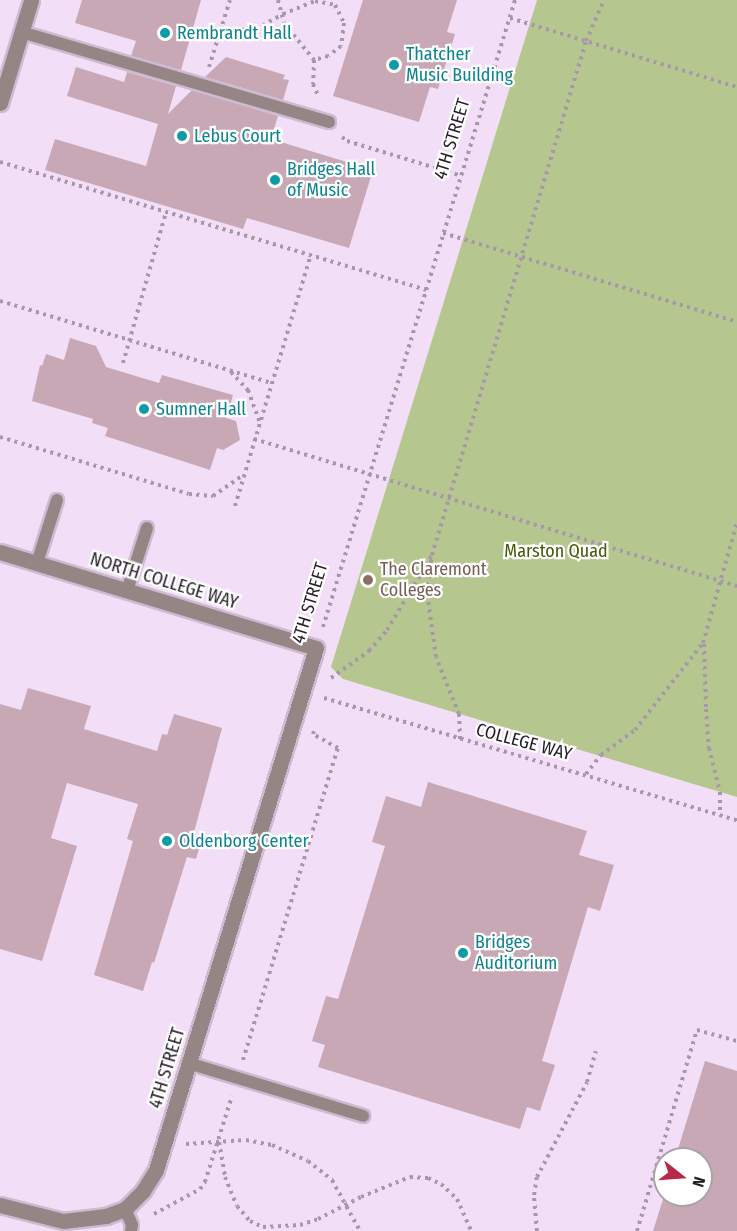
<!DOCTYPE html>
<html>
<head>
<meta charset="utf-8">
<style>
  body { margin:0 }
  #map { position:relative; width:737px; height:1231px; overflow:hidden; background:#f3def8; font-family:"Fira Sans Condensed",sans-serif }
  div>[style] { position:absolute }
  .green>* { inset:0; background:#b5c78e }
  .building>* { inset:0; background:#c8a8b5 }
  .path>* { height:4px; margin-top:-2px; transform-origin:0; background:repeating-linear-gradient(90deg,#a797ab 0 3px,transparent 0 7.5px) }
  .roads { filter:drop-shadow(2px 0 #cebbd2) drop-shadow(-2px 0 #cebbd2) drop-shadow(0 2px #cebbd2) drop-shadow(0 -2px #cebbd2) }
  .lane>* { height:12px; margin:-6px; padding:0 6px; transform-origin:6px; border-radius:6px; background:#958685 }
  .street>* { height:15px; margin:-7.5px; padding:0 7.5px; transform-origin:7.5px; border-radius:7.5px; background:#958685 }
  .dots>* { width:16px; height:16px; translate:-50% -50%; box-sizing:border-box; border:3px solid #fff; border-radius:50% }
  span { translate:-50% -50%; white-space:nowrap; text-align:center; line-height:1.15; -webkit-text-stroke:4.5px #fff; paint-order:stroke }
  .culture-label { font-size:18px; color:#0d838f }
  .left { translate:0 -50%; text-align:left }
  .street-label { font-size:18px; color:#241d26 }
  .park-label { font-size:18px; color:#47590a }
  .education-label { font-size:18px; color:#785e54 }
  .north { position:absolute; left:653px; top:1147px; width:60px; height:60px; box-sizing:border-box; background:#fff; border:2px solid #a7a5a8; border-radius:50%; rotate:107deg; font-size:16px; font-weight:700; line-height:24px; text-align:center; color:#241d26 }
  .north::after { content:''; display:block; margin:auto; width:21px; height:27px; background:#b92849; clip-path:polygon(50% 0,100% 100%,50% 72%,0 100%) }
</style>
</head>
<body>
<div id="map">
  <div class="green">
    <div style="clip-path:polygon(537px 0,737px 0,737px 797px,343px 679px,331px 667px)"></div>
  </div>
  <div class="building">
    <div style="clip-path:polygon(82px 0,201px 0,181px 70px,131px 56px,136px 41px,75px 23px)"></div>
    <div style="clip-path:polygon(363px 0,457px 0,447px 32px,455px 34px,438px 89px,430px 87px,419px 122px,333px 96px)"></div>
    <div style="clip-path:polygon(226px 57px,285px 75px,283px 79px,289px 80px,283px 100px,205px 77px)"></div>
    <div style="clip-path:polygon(76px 67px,124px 82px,127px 72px,176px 86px,168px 114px,192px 90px,278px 116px,271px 139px,373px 170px,349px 248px,247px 218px,243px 229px,45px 170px,55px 139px,146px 166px,158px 124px,67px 96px)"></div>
    <div style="clip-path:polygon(70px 338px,96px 346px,106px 367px,159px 383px,162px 375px,233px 395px,226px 418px,236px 421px,240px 440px,223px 450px,217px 448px,210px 470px,105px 436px,108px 428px,92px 423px,93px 419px,32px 401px,40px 365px,42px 366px,46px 354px,64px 360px)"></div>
    <div style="clip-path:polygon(28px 688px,91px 706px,84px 729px,157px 751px,162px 734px,167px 735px,174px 714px,222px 728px,193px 836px,202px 838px,196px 859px,187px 857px,154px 963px,152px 962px,143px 991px,94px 975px,133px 841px,127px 839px,138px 804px,67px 783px,51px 838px,77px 846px,42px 961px,0 949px,0 704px,21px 710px)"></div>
    <div style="clip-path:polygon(428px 782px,587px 831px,579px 855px,614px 865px,600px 911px,588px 907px,542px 1061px,555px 1065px,540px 1111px,527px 1107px,520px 1129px,318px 1067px,325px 1045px,312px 1041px,326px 996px,338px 999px,385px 846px,372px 842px,386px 796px,421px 807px)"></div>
    <div style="clip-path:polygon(705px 1061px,737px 1071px,737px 1231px,653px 1231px,665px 1193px,665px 1195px,701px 1195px,701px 1159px,675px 1159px)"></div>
  </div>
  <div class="path">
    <div style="left:278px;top:0;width:24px;rotate:75deg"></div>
    <div style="left:284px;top:23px;width:48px;rotate:51deg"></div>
    <div style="left:314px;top:60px;width:24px;rotate:92deg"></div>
    <div style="left:313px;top:84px;width:15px;rotate:67deg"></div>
    <div style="left:510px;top:18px;width:237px;rotate:16.9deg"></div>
    <div style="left:220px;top:31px;width:36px;rotate:-3deg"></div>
    <div style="left:256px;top:29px;width:31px;rotate:-29deg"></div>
    <div style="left:283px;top:14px;width:35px;rotate:-22deg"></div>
    <div style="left:315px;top:1px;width:20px;rotate:11deg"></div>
    <div style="left:335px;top:5px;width:20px;rotate:63deg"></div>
    <div style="left:344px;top:23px;width:23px;rotate:97deg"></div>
    <div style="left:341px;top:46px;width:16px;rotate:142deg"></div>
    <div style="left:328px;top:56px;width:15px;rotate:164deg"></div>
    <div style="left:209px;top:67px;width:70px;rotate:-72.6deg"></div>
    <div style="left:342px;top:137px;width:6px;rotate:39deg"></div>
    <div style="left:347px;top:141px;width:120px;rotate:16.9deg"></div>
    <div style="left:0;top:162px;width:445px;rotate:16.7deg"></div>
    <div style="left:443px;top:233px;width:307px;rotate:16.8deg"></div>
    <div style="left:0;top:301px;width:283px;rotate:16.8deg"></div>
    <div style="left:123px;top:363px;width:157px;rotate:-74.1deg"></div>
    <div style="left:231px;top:372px;width:25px;rotate:47deg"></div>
    <div style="left:248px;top:390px;width:33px;rotate:70deg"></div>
    <div style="left:0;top:437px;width:197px;rotate:16.8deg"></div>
    <div style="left:189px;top:494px;width:24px;rotate:5deg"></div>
    <div style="left:213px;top:496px;width:37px;rotate:-35deg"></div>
    <div style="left:254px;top:439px;width:505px;rotate:16.93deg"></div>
    <div style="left:235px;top:506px;width:263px;rotate:-73.2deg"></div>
    <div style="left:323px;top:627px;width:656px;rotate:-72.97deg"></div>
    <div style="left:704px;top:644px;width:65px;rotate:88.2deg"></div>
    <div style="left:706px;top:709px;width:39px;rotate:86deg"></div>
    <div style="left:709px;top:748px;width:45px;rotate:76deg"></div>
    <div style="left:720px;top:792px;width:23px;rotate:90deg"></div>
    <div style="left:331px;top:678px;width:47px;rotate:-35.4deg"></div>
    <div style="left:369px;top:651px;width:28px;rotate:-49deg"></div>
    <div style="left:387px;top:630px;width:87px;rotate:-59deg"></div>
    <div style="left:324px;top:698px;width:431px;rotate:16.5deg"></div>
    <div style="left:460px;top:739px;width:25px;rotate:-92deg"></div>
    <div style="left:459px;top:714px;width:61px;rotate:-112deg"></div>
    <div style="left:436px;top:657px;width:65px;rotate:-98deg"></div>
    <div style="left:427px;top:593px;width:38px;rotate:-83deg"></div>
    <div style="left:432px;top:555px;width:537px;rotate:-73.32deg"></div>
    <div style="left:586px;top:41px;width:45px;rotate:-66.3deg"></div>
    <div style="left:586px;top:774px;width:24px;rotate:-52deg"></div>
    <div style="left:601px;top:755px;width:42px;rotate:-36.3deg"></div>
    <div style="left:635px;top:730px;width:110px;rotate:-52deg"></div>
    <div style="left:703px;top:643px;width:126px;rotate:-74.3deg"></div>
    <div style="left:243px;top:1060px;width:326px;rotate:-73.1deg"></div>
    <div style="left:338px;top:748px;width:29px;rotate:-151deg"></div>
    <div style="left:313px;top:734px;width:3px;rotate:-72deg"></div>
    <div style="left:219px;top:1142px;width:36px;rotate:80deg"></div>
    <div style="left:225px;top:1177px;width:31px;rotate:68deg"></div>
    <div style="left:237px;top:1206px;width:20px;rotate:49deg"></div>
    <div style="left:250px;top:1221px;width:14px;rotate:25deg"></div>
    <div style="left:263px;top:1227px;width:37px;rotate:-3deg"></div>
    <div style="left:300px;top:1225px;width:19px;rotate:-18deg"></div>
    <div style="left:318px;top:1219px;width:48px;rotate:-27.1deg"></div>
    <div style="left:361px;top:1197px;width:53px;rotate:-22.2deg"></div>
    <div style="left:410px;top:1177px;width:18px;rotate:3deg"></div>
    <div style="left:428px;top:1178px;width:14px;rotate:25deg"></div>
    <div style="left:441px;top:1184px;width:22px;rotate:43deg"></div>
    <div style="left:457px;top:1199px;width:35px;rotate:66deg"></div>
    <div style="left:186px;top:1144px;width:60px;rotate:-3.8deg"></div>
    <div style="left:246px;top:1140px;width:26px;rotate:11deg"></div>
    <div style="left:272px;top:1145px;width:39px;rotate:24deg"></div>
    <div style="left:308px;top:1161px;width:31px;rotate:38deg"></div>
    <div style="left:332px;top:1180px;width:58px;rotate:61.2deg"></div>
    <div style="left:154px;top:1214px;width:52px;rotate:-28.5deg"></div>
    <div style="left:200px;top:1189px;width:9px;rotate:-54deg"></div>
    <div style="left:205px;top:1182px;width:90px;rotate:-72.6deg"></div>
    <div style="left:537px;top:1231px;width:36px;rotate:-95deg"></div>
    <div style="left:534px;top:1195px;width:18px;rotate:-81deg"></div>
    <div style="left:537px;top:1177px;width:107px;rotate:-62.2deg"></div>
    <div style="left:587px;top:1082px;width:32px;rotate:-74deg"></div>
    <div style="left:637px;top:1231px;width:210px;rotate:-73.4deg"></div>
    <div style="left:697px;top:1030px;width:41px;rotate:15.4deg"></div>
  </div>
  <div class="roads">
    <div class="lane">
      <div style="left:21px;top:32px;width:321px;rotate:16.3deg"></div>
      <div style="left:37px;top:563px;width:66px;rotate:-72.4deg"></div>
      <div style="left:127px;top:591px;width:66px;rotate:-72.4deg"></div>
      <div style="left:188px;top:1063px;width:183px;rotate:16.8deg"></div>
      <div style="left:125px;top:1209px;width:17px;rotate:66deg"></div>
      <div style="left:132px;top:1225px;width:6px;rotate:99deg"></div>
    </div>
    <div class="street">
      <div style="left:0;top:103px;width:108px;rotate:-73.2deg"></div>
      <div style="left:0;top:552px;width:330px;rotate:16.9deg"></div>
      <div style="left:316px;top:648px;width:546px;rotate:107.04deg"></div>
      <div style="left:156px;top:1170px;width:25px;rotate:122deg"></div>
      <div style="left:143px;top:1191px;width:25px;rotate:135deg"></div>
      <div style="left:125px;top:1209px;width:20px;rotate:160deg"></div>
      <div style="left:106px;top:1216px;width:43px;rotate:173.4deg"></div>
      <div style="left:63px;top:1221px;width:65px;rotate:-165.7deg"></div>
    </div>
  </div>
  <div class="dots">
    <div style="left:165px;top:33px;background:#0f9aa8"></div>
    <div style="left:394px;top:65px;background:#0f9aa8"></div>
    <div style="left:182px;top:136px;background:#0f9aa8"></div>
    <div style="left:275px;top:180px;background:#0f9aa8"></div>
    <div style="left:144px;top:409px;background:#0f9aa8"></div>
    <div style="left:368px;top:580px;background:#8d6e63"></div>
    <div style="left:167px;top:841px;background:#0f9aa8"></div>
    <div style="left:463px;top:953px;background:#0f9aa8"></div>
  </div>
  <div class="culture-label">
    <span class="left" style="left:177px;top:33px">Rembrandt Hall</span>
    <span class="left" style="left:406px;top:65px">Thatcher<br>Music Building</span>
    <span class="left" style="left:194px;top:136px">Lebus Court</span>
    <span class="left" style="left:287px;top:180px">Bridges Hall<br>of Music</span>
    <span class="left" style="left:156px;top:409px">Sumner Hall</span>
    <span class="left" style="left:179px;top:841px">Oldenborg Center</span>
    <span class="left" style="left:475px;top:953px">Bridges<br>Auditorium</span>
  </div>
  <div class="street-label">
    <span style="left:452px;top:139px;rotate:-73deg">4TH STREET</span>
    <span style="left:164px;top:581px;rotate:17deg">NORTH COLLEGE WAY</span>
    <span style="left:310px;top:603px;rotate:-73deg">4TH STREET</span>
    <span style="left:524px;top:742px;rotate:15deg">COLLEGE WAY</span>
    <span style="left:167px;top:1068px;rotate:-73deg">4TH STREET</span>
  </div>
  <div class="park-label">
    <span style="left:556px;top:551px">Marston Quad</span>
  </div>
  <div class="education-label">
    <span class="left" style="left:380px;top:580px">The Claremont<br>Colleges</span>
  </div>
  <div class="north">N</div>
</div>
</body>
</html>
